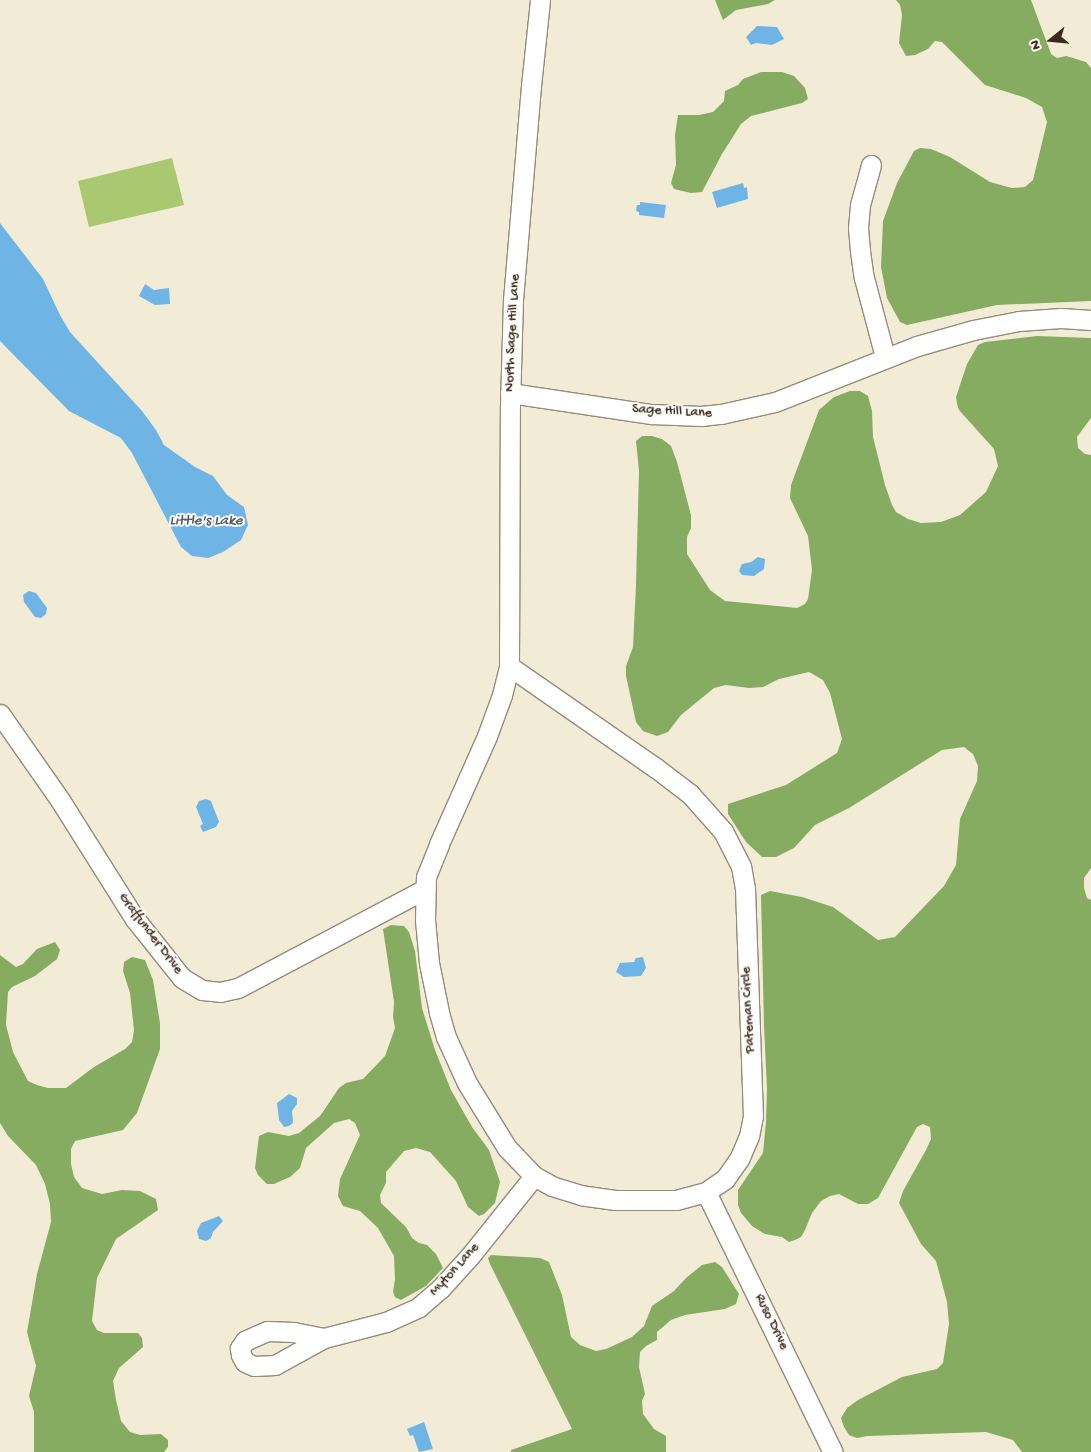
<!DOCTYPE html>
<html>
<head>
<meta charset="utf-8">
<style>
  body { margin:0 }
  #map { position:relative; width:1091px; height:1452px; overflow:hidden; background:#f2ecd6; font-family:"Gochi Hand",sans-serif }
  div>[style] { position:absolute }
  .green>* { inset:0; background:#a9c870 }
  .forest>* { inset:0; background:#86ac62 }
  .water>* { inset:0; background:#6eb5e5 }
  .roads { filter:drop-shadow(1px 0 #968b7a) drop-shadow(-1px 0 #968b7a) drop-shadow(0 1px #968b7a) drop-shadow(0 -1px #968b7a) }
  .minor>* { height:19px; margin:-9.5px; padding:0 9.5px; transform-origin:9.5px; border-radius:9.5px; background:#fff }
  span { translate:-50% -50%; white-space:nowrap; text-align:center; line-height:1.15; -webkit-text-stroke:4px #fdfcf7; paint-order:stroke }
  .street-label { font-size:14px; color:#3b2a1e }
  .water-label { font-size:15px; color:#4d5b64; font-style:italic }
  .north { position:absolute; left:1026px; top:15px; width:50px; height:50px; -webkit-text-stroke:4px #fdfcf7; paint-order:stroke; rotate:253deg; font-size:14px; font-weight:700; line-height:20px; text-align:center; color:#3b2a1e }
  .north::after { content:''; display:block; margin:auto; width:18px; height:22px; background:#3b2a1e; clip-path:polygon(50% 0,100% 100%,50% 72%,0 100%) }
</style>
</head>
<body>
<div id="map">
  <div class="green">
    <div style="clip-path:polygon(172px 158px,184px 205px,89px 227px,78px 181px)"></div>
  </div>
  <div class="forest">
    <div style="clip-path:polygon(715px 0,775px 0,768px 4px,736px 10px,723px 20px)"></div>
    <div style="clip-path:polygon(896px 0,1031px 0,1051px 54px,1057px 58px,1066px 56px,1073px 58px,1086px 62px,1091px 68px,1091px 301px,997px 305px,907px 325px,900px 322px,887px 298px,881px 267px,883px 221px,897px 183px,914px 151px,920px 148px,931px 149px,950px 157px,990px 182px,1012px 188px,1025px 187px,1033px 180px,1047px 122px,1042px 107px,1026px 98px,985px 85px,942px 42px,935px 41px,928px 49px,915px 55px,906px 56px,899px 43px,902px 15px,900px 5px)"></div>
    <div style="clip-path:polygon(761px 72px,782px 72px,794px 76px,805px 88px,808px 99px,802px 103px,751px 116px,741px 124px,722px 154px,702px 192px,691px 193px,674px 189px,671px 183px,676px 165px,675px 135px,678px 115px,699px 115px,713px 112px,724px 101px,725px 91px,738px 85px,743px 79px)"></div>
    <div style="clip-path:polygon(1037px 336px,1091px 338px,1091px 418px,1077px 437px,1078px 448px,1085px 454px,1091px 455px,1091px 868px,1084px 878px,1084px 888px,1087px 898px,1091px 900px,1091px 1452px,1022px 1452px,1013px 1440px,986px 1432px,867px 1436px,857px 1438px,849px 1435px,844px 1427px,841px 1418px,847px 1408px,858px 1400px,902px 1377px,937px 1369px,943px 1363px,949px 1324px,947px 1302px,936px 1261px,921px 1244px,899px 1203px,903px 1191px,926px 1150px,931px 1139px,930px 1127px,923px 1124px,917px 1127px,878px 1198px,868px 1204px,858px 1204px,839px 1194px,830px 1196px,821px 1201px,812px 1213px,805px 1230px,801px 1237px,795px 1240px,789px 1242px,782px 1237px,765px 1234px,752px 1226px,741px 1213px,738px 1205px,738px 1190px,763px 1153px,766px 1122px,767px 1089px,764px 1026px,761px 895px,770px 891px,802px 897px,833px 907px,878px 940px,895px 937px,944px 886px,956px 865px,960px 819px,977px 781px,978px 766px,973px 754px,964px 747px,942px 750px,849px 808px,815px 825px,794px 848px,776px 857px,762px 857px,746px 842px,728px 814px,728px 804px,786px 785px,837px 753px,842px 739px,830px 693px,823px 680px,809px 672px,779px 679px,763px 687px,749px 688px,726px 685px,714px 688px,681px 715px,668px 732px,657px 736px,643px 731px,636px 722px,626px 676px,626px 666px,633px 647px,636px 584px,639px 471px,636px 441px,642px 436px,652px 436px,662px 439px,671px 446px,677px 462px,691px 515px,691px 528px,687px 537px,687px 554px,710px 590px,725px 601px,797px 608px,805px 604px,808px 599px,812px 570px,808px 536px,790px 498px,791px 485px,819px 410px,834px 397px,850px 391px,860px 391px,868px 396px,872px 411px,873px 437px,885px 485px,892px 505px,896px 512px,908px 519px,921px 523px,941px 522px,960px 515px,986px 492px,998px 466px,994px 449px,959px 410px,957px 404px,956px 397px,967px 364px,978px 345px,985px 342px)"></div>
    <div style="clip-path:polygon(391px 925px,404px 926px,409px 932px,415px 951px,422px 1008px,435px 1050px,451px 1090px,472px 1127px,489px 1150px,500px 1182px,495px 1203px,484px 1214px,479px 1216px,468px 1207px,456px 1181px,430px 1152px,416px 1148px,404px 1151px,386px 1172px,386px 1183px,380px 1195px,381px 1203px,406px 1227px,412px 1238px,419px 1243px,427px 1245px,436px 1254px,443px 1268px,426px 1286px,401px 1300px,395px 1297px,393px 1292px,395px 1279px,394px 1256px,378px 1228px,360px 1211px,343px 1206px,338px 1196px,340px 1179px,360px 1135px,355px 1123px,349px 1119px,334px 1123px,306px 1148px,300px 1168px,290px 1177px,274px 1184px,267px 1184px,258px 1175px,255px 1168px,259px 1136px,268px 1132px,289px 1136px,299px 1133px,320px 1116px,339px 1088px,346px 1083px,363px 1079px,385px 1056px,395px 1028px,393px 1017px,394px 1002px,383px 929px)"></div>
    <div style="clip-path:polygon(55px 942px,60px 950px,57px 959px,35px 976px,12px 987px,8px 992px,6px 1025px,13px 1052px,28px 1081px,37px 1085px,48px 1088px,66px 1088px,94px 1067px,125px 1049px,132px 1042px,134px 1030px,130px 993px,123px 971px,124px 962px,132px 957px,145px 960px,153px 980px,160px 1023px,160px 1049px,137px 1113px,123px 1130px,75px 1141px,71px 1149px,71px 1164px,74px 1177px,82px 1188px,102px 1194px,122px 1190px,140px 1191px,156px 1199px,158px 1210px,116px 1239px,97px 1278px,92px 1321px,97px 1330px,104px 1333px,138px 1333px,142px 1338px,143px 1347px,119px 1368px,113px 1381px,116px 1400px,121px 1421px,130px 1432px,140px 1435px,161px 1434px,168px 1440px,168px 1447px,164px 1452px,34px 1452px,34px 1412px,29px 1396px,36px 1366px,27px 1332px,37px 1274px,51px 1222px,50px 1204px,45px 1184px,36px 1165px,8px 1136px,0 1123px,0 955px,16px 967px,23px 964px,37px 949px)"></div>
    <div style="clip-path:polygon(491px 1255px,540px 1258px,549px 1262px,562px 1295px,571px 1337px,580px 1345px,596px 1351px,606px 1349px,632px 1337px,644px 1326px,652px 1306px,674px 1291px,686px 1278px,702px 1265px,715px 1262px,722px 1267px,739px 1294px,736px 1304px,725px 1309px,685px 1315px,671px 1320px,657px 1332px,657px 1340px,646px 1346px,640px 1352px,639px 1367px,645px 1394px,642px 1401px,643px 1414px,654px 1429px,666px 1436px,666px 1452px,511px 1452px,511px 1450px,572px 1429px,490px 1264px,488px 1258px)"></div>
  </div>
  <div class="water">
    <div style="clip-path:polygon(757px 26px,777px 27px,784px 39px,772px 45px,756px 43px,751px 45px,746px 37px)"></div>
    <div style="clip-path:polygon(743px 183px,744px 188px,747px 187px,748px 199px,717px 208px,712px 192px)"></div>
    <div style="clip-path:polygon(640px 202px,666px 205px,664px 218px,639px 215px,639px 212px,636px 211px,637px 205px,640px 205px)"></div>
    <div style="clip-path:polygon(0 223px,43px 279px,60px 315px,70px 332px,142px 411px,156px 430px,164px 445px,195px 467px,213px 476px,227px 495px,244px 507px,248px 525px,241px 540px,223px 552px,208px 558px,192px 556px,181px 547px,132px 453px,121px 438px,69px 411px,0 341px)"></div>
    <div style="clip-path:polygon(145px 284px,154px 290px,169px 288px,170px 304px,155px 305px,139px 296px)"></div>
    <div style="clip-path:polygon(758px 557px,765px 559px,764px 569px,754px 576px,742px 575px,739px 571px,742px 564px,751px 562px)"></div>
    <div style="clip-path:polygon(29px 591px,36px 593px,47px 608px,46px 614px,41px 618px,35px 617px,24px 602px,23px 595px)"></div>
    <div style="clip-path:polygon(206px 799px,211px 801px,219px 822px,216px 827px,203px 832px,200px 826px,203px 824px,196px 807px,199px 801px)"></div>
    <div style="clip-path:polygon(643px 957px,646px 968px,641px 976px,624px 977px,616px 972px,620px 963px,634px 962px,636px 958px)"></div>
    <div style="clip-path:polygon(289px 1094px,297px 1098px,297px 1104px,292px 1111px,293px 1123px,289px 1126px,284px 1127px,279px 1120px,277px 1103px)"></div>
    <div style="clip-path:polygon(219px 1216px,223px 1221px,213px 1232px,211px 1238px,206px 1241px,199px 1239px,197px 1231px,201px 1223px)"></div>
    <div style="clip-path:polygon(424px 1422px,433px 1449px,419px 1452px,413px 1435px,410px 1436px,407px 1429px)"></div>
  </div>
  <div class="roads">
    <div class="minor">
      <div style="left:871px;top:165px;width:41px;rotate:105.4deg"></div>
      <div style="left:860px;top:205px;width:23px;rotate:95deg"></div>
      <div style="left:858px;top:228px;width:23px;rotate:85deg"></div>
      <div style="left:860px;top:251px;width:27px;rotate:82deg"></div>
      <div style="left:864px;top:278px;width:82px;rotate:75.1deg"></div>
      <div style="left:510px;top:393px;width:143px;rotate:8.5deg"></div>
      <div style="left:651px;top:414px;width:50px;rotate:2.3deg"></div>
      <div style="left:701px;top:416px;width:20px;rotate:-6deg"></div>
      <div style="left:721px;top:414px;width:55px;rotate:-12.5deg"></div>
      <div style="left:775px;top:402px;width:153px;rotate:-21.5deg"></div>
      <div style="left:917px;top:346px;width:58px;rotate:-15.9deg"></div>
      <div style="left:973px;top:330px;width:47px;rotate:-11.1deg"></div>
      <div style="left:1019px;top:321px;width:42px;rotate:-4.1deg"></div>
      <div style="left:1061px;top:318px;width:30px;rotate:4deg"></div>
      <div style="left:509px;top:666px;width:179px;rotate:34.8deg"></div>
      <div style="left:656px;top:768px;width:43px;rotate:37.4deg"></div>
      <div style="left:690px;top:794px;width:50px;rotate:48.3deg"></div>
      <div style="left:723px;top:831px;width:39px;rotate:63deg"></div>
      <div style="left:741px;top:866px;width:22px;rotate:80deg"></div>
      <div style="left:745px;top:888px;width:228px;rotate:88deg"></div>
      <div style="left:753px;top:1116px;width:20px;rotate:101deg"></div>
      <div style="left:749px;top:1136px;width:25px;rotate:113deg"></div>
      <div style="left:739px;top:1159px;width:24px;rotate:125deg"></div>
      <div style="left:725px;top:1179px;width:23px;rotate:146deg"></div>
      <div style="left:706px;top:1192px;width:31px;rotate:165deg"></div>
      <div style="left:676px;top:1200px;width:61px;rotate:180deg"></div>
      <div style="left:615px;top:1200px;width:34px;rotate:-172deg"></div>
      <div style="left:581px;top:1195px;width:30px;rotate:-163deg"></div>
      <div style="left:552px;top:1186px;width:21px;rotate:-151deg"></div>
      <div style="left:534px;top:1176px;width:39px;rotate:-134deg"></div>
      <div style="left:507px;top:1148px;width:76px;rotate:-121.6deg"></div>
      <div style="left:467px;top:1083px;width:51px;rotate:-114.5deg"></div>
      <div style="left:446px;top:1037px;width:26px;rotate:-106deg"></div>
      <div style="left:439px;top:1012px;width:50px;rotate:-101.5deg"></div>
      <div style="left:429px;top:963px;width:43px;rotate:-95.3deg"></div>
      <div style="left:425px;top:920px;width:43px;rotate:-88.7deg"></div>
      <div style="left:426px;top:877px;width:35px;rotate:-68deg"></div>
      <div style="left:439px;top:844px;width:118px;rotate:-66deg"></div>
      <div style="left:487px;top:736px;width:44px;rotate:-69.9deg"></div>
      <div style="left:502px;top:695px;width:30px;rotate:-76deg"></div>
      <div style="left:509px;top:666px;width:260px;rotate:-89.8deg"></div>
      <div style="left:510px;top:406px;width:106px;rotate:-88.4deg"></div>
      <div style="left:513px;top:300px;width:215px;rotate:-85.2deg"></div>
      <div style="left:531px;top:86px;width:86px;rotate:-84deg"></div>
      <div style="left:0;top:714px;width:105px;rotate:55.1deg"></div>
      <div style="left:60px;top:800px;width:141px;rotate:57.8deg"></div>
      <div style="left:135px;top:919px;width:75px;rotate:51.5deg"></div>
      <div style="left:182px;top:978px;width:23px;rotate:31deg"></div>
      <div style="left:202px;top:990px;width:18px;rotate:6deg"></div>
      <div style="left:220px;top:992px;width:18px;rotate:-13deg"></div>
      <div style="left:238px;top:988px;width:212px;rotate:-27.9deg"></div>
      <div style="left:706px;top:1192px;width:289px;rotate:64deg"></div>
      <div style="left:324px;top:1338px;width:31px;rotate:-169deg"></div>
      <div style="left:294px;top:1332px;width:27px;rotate:-178deg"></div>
      <div style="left:267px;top:1331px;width:24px;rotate:156deg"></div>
      <div style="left:245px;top:1341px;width:9px;rotate:126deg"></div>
      <div style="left:240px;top:1348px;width:7px;rotate:82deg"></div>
      <div style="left:241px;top:1355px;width:8px;rotate:60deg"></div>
      <div style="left:245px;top:1362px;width:10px;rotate:24deg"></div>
      <div style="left:254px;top:1366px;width:21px;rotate:-3deg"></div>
      <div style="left:275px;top:1365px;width:56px;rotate:-28.9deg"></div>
      <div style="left:324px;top:1338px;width:64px;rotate:-14.5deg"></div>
      <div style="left:386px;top:1322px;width:36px;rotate:-24deg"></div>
      <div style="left:419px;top:1307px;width:28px;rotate:-41deg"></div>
      <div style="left:440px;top:1289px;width:45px;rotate:-47.7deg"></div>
      <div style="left:470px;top:1256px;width:102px;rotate:-51.3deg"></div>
    </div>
  </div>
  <div class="street-label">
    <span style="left:513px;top:333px;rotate:-87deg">North Sage Hill Lane</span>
    <span style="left:672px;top:412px;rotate:3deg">Sage Hill Lane</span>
    <span style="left:150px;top:934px;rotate:53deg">Graffunder Drive</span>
    <span style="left:749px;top:1010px;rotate:-93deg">Pateman Circle</span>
    <span style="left:455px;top:1270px;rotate:-48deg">Myton Lane</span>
    <span style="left:771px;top:1322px;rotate:64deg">Ruso Drive</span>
  </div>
  <div class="water-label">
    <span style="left:206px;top:522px">Little's Lake</span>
  </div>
  <div class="north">N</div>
</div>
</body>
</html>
